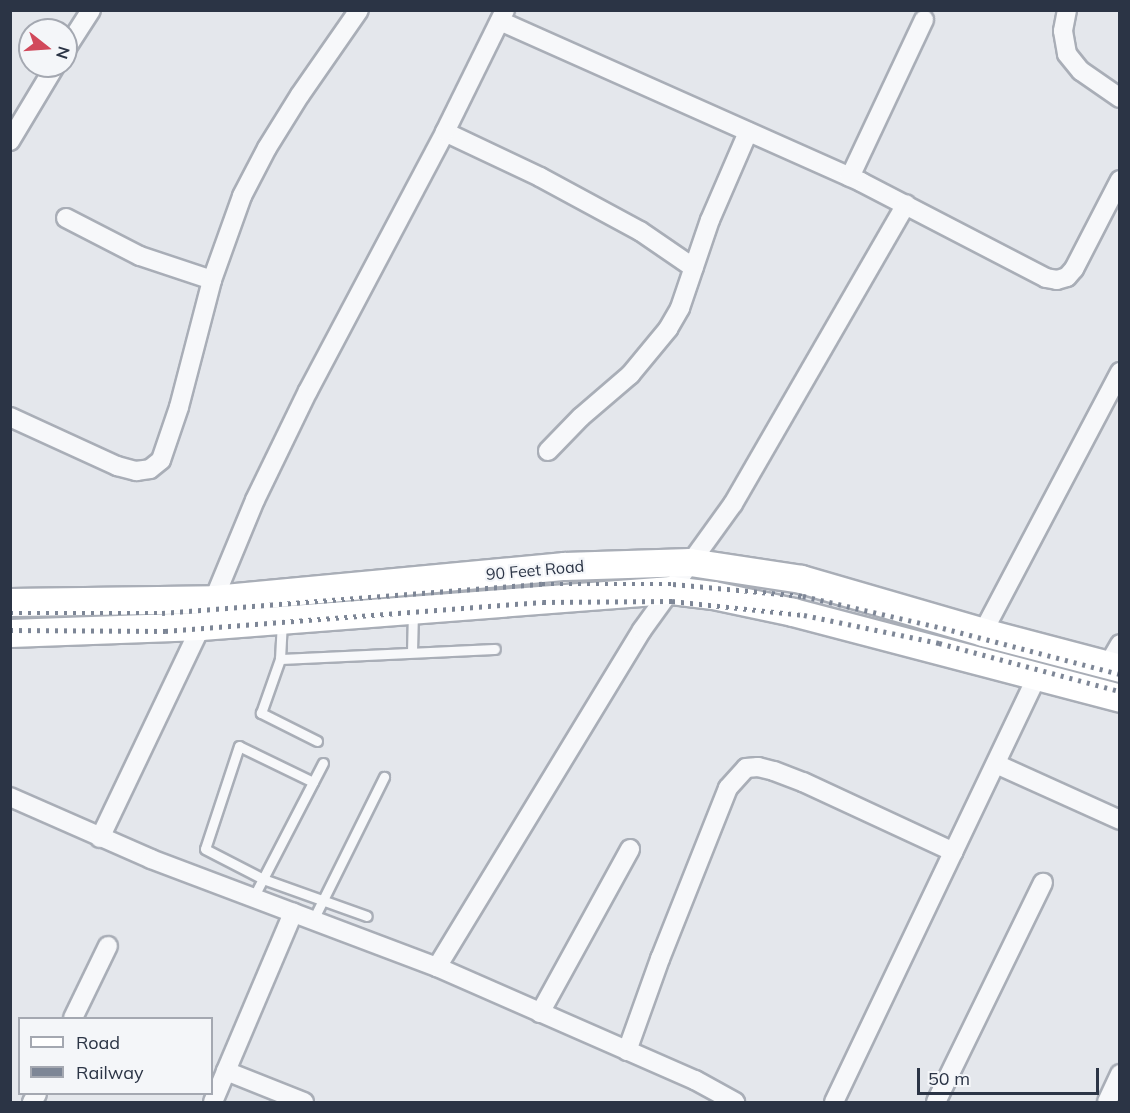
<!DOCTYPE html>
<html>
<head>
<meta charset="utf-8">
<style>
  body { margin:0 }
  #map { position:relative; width:1130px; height:1113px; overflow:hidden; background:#e4e7ec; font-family:Mulish,sans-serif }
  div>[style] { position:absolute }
  .roads { filter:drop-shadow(2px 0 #a9aeb7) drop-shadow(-2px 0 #a9aeb7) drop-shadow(0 2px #a9aeb7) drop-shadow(0 -2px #a9aeb7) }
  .service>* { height:9px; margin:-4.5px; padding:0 4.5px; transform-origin:4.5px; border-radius:4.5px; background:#f7f8fa }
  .minor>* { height:18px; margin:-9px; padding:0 9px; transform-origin:9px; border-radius:9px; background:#f7f8fa }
  .secondary>* { height:27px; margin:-13.5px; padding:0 13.5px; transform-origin:13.5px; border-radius:13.5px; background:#fff }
  .rail>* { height:4.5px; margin-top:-2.25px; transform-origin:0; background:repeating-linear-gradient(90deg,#7d8696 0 3px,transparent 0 9px) }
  span { translate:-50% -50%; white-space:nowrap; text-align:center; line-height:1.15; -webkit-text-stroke:4.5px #f4f6f9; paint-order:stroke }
  .street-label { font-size:16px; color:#2b3445 }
  .frame { position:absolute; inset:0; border:12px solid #2b3445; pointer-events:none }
  .legend { position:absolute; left:18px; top:1017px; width:195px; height:78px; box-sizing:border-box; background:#f4f6f9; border:2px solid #a4a8b1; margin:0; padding:8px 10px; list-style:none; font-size:18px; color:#2b3445 }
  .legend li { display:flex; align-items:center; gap:12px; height:30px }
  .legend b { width:30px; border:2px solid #a4a8b1 }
  .north { position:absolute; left:18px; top:18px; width:60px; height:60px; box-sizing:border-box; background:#f4f6f9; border:2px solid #a4a8b1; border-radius:50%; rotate:107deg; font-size:16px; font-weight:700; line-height:24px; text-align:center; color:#2b3445 }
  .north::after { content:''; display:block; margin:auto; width:21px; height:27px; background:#d1495b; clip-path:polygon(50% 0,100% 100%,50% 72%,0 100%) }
  .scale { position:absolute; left:917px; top:1068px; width:182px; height:27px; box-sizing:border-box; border:3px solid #2b3445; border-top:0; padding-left:8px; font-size:18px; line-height:21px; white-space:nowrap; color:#2b3445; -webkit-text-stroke:4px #f4f6f9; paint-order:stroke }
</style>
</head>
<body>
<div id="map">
  <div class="roads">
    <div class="service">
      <div style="left:412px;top:652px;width:40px;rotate:-88.6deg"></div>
      <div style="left:280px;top:659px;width:36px;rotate:-87deg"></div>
      <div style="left:317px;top:741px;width:63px;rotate:-153.4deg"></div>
      <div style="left:261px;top:713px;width:57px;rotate:-70.6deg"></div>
      <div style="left:280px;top:659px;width:215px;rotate:-2.7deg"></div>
      <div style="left:313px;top:782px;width:82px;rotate:-154.1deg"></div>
      <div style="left:239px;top:746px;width:108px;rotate:108.3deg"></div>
      <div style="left:205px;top:849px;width:65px;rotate:27.3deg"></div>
      <div style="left:263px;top:879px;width:110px;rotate:19.6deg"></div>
      <div style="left:253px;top:898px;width:152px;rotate:-62.6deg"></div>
      <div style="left:313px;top:920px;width:160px;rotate:-63.6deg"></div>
    </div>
    <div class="minor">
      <div style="left:1067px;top:10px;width:21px;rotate:101deg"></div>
      <div style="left:1063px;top:31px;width:23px;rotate:80deg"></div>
      <div style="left:1067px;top:54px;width:22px;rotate:51deg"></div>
      <div style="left:1081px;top:71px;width:47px;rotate:34.7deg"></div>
      <div style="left:500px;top:21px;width:395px;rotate:24deg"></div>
      <div style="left:861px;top:182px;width:208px;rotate:27.4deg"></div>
      <div style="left:1046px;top:278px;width:11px;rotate:10deg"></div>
      <div style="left:1057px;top:280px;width:10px;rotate:-17deg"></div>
      <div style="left:1067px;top:277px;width:11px;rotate:-49deg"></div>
      <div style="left:1074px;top:269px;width:100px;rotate:-62.7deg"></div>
      <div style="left:66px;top:49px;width:46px;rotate:-57.3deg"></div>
      <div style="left:445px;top:132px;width:105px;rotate:25.3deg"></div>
      <div style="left:540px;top:177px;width:114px;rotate:28.4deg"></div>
      <div style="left:640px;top:231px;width:65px;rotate:34.4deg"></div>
      <div style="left:10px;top:141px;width:87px;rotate:-59deg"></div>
      <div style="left:850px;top:177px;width:174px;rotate:-64.8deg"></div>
      <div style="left:66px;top:218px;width:83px;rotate:27.2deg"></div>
      <div style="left:140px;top:256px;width:76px;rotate:18.4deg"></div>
      <div style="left:10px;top:417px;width:118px;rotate:24.6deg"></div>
      <div style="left:117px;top:466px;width:20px;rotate:15deg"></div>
      <div style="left:136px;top:471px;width:14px;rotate:-8deg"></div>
      <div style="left:150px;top:469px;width:14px;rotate:-39deg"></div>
      <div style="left:161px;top:460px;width:56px;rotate:-71.2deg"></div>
      <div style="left:179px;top:407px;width:131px;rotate:-75.4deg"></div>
      <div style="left:212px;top:280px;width:89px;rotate:-70.3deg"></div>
      <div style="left:242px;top:196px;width:54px;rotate:-62.5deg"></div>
      <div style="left:267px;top:148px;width:62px;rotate:-58.1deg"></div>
      <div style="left:300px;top:95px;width:103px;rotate:-55.2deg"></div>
      <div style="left:548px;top:451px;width:47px;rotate:-45.9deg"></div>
      <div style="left:581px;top:417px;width:65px;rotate:-40.6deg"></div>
      <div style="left:630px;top:375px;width:60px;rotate:-50.4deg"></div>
      <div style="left:668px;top:329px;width:24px;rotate:-60deg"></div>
      <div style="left:680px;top:308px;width:93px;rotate:-71.2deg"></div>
      <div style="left:710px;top:220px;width:96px;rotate:-66.6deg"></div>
      <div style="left:983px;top:632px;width:294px;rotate:-62.2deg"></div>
      <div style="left:1108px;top:665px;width:24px;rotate:-60deg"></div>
      <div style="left:996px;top:764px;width:136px;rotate:24.3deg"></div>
      <div style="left:10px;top:797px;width:154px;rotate:23.7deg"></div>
      <div style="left:151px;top:859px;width:306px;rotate:20.7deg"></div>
      <div style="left:437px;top:967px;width:282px;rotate:23.7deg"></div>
      <div style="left:695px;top:1080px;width:46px;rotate:28.8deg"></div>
      <div style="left:100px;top:838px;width:265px;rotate:-64.5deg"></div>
      <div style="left:214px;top:599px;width:107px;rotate:-67.5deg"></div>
      <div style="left:255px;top:500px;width:121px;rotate:-64.1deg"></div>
      <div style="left:308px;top:391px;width:293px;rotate:-62.1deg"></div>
      <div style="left:445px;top:132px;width:136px;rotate:-63.8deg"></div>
      <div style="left:437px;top:967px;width:394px;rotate:-58.7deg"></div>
      <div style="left:642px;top:630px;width:155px;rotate:-54.2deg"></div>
      <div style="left:733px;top:504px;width:346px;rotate:-60deg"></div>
      <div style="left:540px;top:1013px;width:187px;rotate:-61.2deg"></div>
      <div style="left:73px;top:1018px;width:80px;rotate:-64.1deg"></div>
      <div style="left:627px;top:1051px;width:98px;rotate:-70.3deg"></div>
      <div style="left:660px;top:959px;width:184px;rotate:-68.3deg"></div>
      <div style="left:728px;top:788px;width:27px;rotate:-48deg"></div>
      <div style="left:746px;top:768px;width:12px;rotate:-5deg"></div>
      <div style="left:758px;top:767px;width:16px;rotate:14deg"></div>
      <div style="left:774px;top:771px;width:31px;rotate:21deg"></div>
      <div style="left:803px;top:782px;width:166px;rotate:24.9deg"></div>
      <div style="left:226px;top:1071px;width:172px;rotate:-67deg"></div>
      <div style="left:32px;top:1102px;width:9px;rotate:-58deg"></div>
      <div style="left:213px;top:1102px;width:34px;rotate:-67deg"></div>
      <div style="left:226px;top:1071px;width:84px;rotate:21.7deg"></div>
      <div style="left:834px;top:1102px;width:471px;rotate:-64.5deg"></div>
      <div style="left:936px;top:1102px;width:244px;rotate:-64deg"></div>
      <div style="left:1107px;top:1102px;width:31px;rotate:-65deg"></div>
    </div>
    <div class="secondary">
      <div style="left:10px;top:602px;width:204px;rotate:-0.8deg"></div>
      <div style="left:214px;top:599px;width:352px;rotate:-5.4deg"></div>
      <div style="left:564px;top:566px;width:126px;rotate:-1.8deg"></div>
      <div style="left:690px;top:562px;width:112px;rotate:8.7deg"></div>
      <div style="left:801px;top:579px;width:190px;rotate:16.2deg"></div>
      <div style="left:983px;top:632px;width:142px;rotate:14.7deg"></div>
      <div style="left:10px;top:633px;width:191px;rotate:-2.1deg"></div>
      <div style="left:201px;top:626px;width:471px;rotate:-4.4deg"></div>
      <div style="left:671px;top:590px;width:42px;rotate:6.8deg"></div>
      <div style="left:713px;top:595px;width:82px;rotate:12deg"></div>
      <div style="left:793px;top:612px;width:338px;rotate:14.7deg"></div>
    </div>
  </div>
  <div class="rail">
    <div style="left:10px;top:613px;width:152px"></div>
    <div style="left:162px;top:613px;width:381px;rotate:-4.4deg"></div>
    <div style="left:542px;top:584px;width:131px"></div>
    <div style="left:673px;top:584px;width:131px;rotate:5.3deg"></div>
    <div style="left:803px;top:596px;width:144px;rotate:12.9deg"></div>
    <div style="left:943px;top:628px;width:183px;rotate:14.6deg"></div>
    <div style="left:10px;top:630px;width:155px;rotate:0.4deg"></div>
    <div style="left:165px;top:631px;width:379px;rotate:-4.4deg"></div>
    <div style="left:543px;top:602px;width:129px;rotate:-0.4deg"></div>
    <div style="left:672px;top:601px;width:133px;rotate:6.1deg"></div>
    <div style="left:804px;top:615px;width:138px;rotate:11.7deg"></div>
    <div style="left:939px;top:643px;width:187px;rotate:14.9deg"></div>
  </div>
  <div class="street-label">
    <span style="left:535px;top:570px;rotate:-5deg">90 Feet Road</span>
  </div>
  <div class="frame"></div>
  <ul class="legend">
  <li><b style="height:8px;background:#fff"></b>Road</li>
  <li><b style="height:8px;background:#7d8696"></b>Railway</li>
  </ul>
  <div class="north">N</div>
  <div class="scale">50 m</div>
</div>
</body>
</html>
